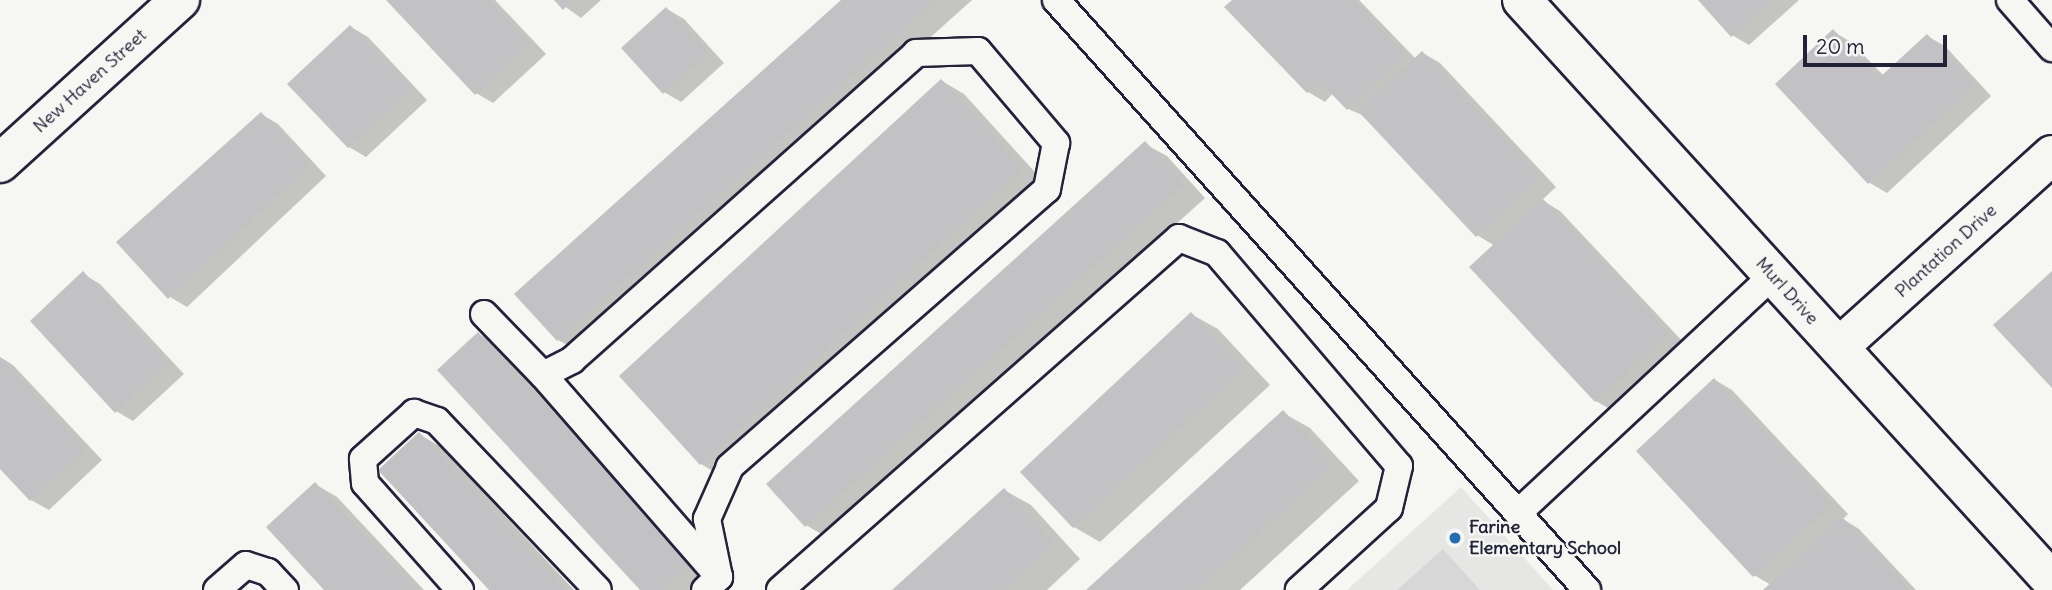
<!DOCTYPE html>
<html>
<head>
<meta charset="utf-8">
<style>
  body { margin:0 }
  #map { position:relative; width:2052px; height:590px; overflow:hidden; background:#f6f6f2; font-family:Delius,sans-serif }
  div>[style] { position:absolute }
  .built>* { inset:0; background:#e6e6e4 }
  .green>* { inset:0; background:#d7d7d7 }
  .shadow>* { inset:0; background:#0003 }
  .building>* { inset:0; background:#c2c2c4 }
  .roads { filter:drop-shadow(2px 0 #22223b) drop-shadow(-2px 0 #22223b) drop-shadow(0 2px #22223b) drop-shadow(0 -2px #22223b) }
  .lane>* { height:26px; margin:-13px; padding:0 13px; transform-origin:13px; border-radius:13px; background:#f6f6f2 }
  .street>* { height:38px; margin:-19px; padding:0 19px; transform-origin:19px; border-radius:19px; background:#f6f6f2 }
  .dots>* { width:19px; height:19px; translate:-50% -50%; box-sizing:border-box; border:4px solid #f6f6f2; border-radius:50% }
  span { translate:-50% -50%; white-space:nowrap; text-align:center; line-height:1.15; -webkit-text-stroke:5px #f6f6f2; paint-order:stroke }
  .street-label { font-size:18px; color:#22223b }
  .poi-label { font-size:18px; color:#22223b; font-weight:700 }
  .left { translate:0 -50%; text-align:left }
  .scale { position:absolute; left:1803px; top:35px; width:144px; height:32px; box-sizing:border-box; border:4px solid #22223b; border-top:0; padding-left:9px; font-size:21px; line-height:24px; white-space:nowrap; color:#22223b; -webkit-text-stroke:5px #f6f6f2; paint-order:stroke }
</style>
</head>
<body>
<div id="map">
  <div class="built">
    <div style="clip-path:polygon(1461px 487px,1553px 590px,1347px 590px)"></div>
  </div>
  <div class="green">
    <div style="clip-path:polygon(1443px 549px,1480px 590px,1397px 590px)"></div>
  </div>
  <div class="shadow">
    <div style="clip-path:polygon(389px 0,495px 0,546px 54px,493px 103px,476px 93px)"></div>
    <div style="clip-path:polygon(556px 0,601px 0,581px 18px)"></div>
    <div style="clip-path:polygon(844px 0,972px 0,580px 352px,558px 340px)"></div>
    <div style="clip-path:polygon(1235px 0,1359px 0,1416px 59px,1423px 53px,1440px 63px,1556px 187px,1542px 200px,1560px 211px,1685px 344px,1613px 411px,1596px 401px,1495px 246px,1477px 235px,1367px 117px,1348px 109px,1333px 93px,1325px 102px,1308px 92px)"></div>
    <div style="clip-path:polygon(1700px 0,1799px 0,1749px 45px,1732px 35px)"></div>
    <div style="clip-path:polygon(667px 9px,684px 19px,724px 63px,681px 102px,664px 92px)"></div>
    <div style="clip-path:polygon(351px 27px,368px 37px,427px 100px,366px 157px,349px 147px)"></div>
    <div style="clip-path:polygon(1834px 32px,1851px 42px,1884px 76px,1927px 36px,1945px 46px,1991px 96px,1887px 193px,1870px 183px,1777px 84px)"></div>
    <div style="clip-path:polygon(942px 81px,964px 94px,1044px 182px,723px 477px,701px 464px)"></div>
    <div style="clip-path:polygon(261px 114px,278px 124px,326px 176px,187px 307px,170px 297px)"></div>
    <div style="clip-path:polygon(1145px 144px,1167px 156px,1205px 198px,828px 538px,806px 525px)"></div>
    <div style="clip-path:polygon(83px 274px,100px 284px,184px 374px,133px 421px,116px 411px)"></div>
    <div style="clip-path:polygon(1191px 314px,1218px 329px,1270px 385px,1100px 542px,1074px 527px)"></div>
    <div style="clip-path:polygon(479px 334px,501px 347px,713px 577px,698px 590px,643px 590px)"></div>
    <div style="clip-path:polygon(0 357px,13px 365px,102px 460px,49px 510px,31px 500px,0 466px)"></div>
    <div style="clip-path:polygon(1715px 380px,1732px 390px,1848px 514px,1843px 519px,1859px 529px,1916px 590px,1766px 590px,1771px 585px,1754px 575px)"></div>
    <div style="clip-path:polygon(1283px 413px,1310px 428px,1359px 481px,1240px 590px,1089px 590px)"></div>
    <div style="clip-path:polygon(419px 434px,441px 447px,574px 590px,492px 590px)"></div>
    <div style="clip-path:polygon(315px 484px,337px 497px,424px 590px,326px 590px)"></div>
    <div style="clip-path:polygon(1004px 490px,1031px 505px,1080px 559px,1047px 590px,895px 590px)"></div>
  </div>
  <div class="building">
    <div style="clip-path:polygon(386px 0,489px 0,530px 43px,475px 95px)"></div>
    <div style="clip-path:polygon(554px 0,573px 0,563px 10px)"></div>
    <div style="clip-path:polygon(841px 0,936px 0,557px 341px,514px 294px)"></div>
    <div style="clip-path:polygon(1232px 0,1353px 0,1405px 54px,1347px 110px,1319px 81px,1307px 93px,1224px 7px)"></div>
    <div style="clip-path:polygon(1698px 0,1771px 0,1731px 37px)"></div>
    <div style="clip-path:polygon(666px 7px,708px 53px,663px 94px,621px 48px)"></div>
    <div style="clip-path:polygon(350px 25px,411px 89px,348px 148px,287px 84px)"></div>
    <div style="clip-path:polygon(1833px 29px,1879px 78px,1927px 34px,1975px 85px,1868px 184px,1775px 84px)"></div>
    <div style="clip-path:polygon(1422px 51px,1540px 177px,1476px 237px,1358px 111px)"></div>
    <div style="clip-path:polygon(941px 79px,1023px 169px,700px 465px,619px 376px)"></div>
    <div style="clip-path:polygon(261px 112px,310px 165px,168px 299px,116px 242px)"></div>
    <div style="clip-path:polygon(1145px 141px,1184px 184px,805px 527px,766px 484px)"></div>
    <div style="clip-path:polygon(1543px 199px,1669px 334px,1595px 402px,1469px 267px)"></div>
    <div style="clip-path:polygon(83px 271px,168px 363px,115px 413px,30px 321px)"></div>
    <div style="clip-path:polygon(2052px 271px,2052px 388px,1993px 325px)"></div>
    <div style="clip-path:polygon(1191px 312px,1244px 369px,1073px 528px,1020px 472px)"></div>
    <div style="clip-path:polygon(478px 332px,692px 563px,662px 590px,640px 590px,437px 370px)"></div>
    <div style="clip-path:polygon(0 357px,86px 450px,30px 501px,0 469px)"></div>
    <div style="clip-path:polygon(1714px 378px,1832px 504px,1753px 577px,1636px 451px)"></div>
    <div style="clip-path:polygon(1283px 410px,1333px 465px,1197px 590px,1086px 590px)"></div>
    <div style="clip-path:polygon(419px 432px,566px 590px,489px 590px,378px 470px)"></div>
    <div style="clip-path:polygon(315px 482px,416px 590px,324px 590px,266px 527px)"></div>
    <div style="clip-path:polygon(1004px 488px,1055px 543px,1004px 590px,892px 590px)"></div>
    <div style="clip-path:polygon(1842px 517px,1910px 590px,1763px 590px)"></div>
  </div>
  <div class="roads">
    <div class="lane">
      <div style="left:1056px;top:0;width:794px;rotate:48.01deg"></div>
      <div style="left:2010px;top:0;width:64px;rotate:48.8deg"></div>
      <div style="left:484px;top:314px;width:85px;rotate:46deg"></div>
      <div style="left:543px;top:375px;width:33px;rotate:-27deg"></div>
      <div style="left:572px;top:360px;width:461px;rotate:-41.7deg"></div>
      <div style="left:916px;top:53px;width:62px;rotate:-1.8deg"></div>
      <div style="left:978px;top:51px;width:121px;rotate:49.7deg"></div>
      <div style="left:1056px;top:143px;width:47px;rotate:101.1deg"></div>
      <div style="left:1047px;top:189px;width:422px;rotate:138.8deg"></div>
      <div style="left:730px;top:467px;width:57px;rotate:113.9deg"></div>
      <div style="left:707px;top:519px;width:59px;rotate:78.3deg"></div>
      <div style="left:719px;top:577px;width:19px;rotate:137deg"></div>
      <div style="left:543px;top:375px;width:268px;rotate:48.9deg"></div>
      <div style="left:1518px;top:513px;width:349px;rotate:-43deg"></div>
      <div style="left:217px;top:590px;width:38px;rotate:-41deg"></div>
      <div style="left:246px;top:565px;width:23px;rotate:18deg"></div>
      <div style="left:268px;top:572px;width:25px;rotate:47deg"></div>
      <div style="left:460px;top:590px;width:143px;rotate:-131.6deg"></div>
      <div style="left:365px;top:483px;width:24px;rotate:-95deg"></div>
      <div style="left:363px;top:459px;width:69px;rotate:-42deg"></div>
      <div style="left:414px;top:413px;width:24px;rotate:19deg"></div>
      <div style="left:437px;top:421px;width:233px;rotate:46.4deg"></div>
      <div style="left:780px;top:590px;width:532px;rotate:-41.42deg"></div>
      <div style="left:1179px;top:238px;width:41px;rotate:21.5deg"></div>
      <div style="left:1217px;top:253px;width:280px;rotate:49.5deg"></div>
      <div style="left:1399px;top:466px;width:43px;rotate:103.4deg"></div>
      <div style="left:1389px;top:508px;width:122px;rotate:137.7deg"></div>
    </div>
    <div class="street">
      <div style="left:1522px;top:0;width:786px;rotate:47.63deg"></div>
      <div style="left:0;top:163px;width:243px;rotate:-42.2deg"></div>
      <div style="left:1839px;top:347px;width:287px;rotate:-42deg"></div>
    </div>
  </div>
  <div class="dots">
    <div style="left:1455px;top:538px;background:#1f6fb2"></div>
  </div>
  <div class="street-label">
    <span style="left:90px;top:81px;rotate:-42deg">New Haven Street</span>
    <span style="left:1946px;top:251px;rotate:-42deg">Plantation Drive</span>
    <span style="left:1787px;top:291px;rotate:48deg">Murl Drive</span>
  </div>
  <div class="poi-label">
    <span class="left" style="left:1469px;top:538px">Farine<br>Elementary School</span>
  </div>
  <div class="scale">20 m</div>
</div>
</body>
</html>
